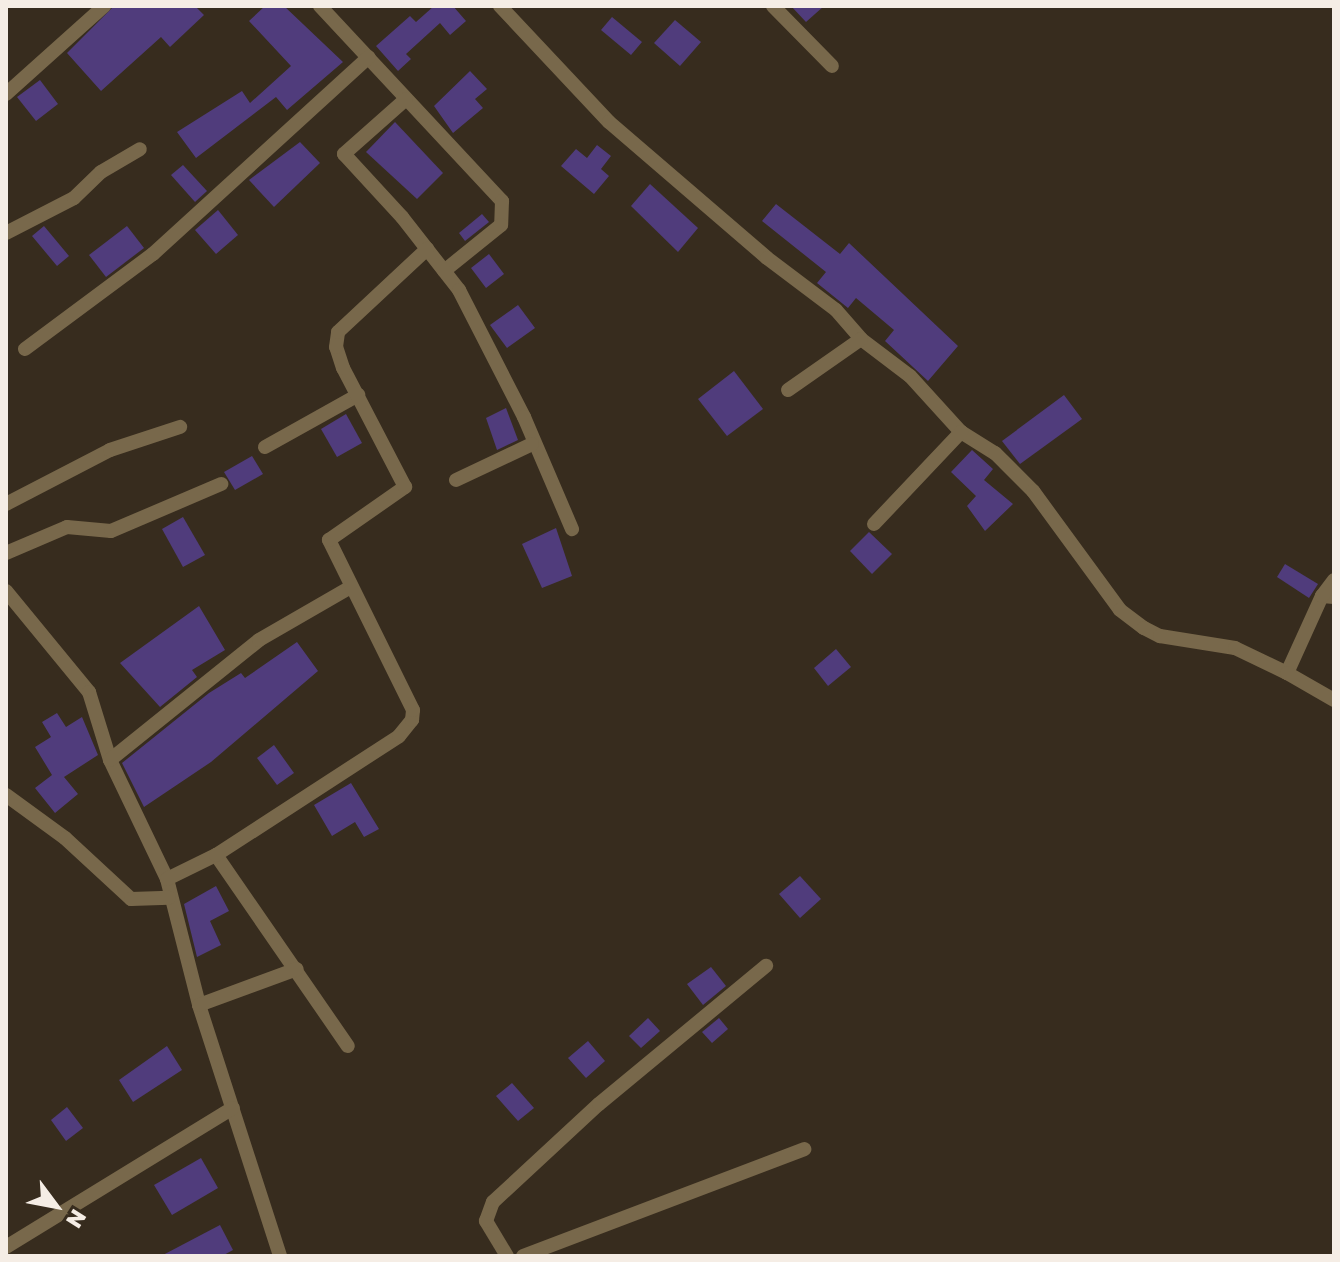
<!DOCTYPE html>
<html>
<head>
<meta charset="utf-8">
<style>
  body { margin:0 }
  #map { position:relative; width:1340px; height:1262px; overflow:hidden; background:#372c1e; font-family:"Golos Text",sans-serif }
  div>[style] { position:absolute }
  .building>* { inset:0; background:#503c7c }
  .minor>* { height:14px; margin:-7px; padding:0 7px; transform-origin:7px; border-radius:7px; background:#78684b }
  span { translate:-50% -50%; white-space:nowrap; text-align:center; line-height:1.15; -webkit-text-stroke:6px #372c1e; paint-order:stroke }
  .frame { position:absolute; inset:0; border:8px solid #f5ede5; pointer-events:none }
  .north { position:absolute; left:16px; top:1166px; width:80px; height:80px; -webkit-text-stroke:6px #372c1e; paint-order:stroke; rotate:122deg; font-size:22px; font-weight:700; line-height:32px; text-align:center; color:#f5ede5 }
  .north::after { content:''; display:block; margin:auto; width:28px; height:36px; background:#f5ede5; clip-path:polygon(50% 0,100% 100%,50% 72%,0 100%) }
</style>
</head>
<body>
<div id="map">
  <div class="building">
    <div style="clip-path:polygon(114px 6px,195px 6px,204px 15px,170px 47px,161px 37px,101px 91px,67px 53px)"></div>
    <div style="clip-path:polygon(265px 6px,284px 6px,343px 62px,287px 110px,276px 97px,196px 158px,177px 132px,242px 91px,250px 103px,291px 66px,249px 21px)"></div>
    <div style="clip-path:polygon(434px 6px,453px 6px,466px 21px,450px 35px,440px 23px,406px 54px,411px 59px,398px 71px,376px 46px,410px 16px,416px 22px)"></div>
    <div style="clip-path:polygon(791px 6px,824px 6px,806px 22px)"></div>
    <div style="clip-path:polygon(612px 17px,642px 42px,631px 55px,601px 30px)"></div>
    <div style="clip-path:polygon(675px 20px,701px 42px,680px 66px,654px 43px)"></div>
    <div style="clip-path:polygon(470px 71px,487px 89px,475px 99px,483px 108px,453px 133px,434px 106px)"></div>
    <div style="clip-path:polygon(40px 80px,58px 104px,36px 121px,17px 97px)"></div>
    <div style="clip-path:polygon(395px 122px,443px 173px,417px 199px,366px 152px)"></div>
    <div style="clip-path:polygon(300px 142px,320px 163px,274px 207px,249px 180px)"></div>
    <div style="clip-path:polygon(597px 145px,611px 156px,601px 169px,609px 176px,594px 194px,561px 166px,576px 149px,587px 158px)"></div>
    <div style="clip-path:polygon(183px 165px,207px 191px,195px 202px,171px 175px)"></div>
    <div style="clip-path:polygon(650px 184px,698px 228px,678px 252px,631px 206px)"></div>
    <div style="clip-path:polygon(776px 204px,840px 254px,849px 243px,958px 346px,928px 381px,885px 341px,894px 330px,856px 298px,848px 308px,817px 283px,826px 272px,762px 221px)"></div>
    <div style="clip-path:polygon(218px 210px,238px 235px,216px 254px,195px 230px)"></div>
    <div style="clip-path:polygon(482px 214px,489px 222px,465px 241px,459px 233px)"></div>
    <div style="clip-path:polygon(44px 226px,69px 256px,57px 266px,32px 236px)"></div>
    <div style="clip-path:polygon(127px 226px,144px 248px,106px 277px,89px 255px)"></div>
    <div style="clip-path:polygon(489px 254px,504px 274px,486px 288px,471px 268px)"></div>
    <div style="clip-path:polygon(518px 305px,535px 328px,507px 348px,490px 325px)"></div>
    <div style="clip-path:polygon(734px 371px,763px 409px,727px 436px,698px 399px)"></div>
    <div style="clip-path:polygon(1064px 395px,1082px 419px,1020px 464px,1002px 441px)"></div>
    <div style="clip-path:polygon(506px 408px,518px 440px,497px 450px,486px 418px)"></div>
    <div style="clip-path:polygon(346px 414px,362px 443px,337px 457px,321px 429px)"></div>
    <div style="clip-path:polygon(972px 450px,993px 469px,984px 480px,1013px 504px,985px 531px,967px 506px,976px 496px,951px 472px)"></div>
    <div style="clip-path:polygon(252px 456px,263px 474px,235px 490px,224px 472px)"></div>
    <div style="clip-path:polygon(183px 517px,205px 555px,183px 567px,162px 529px)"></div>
    <div style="clip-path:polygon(556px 528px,572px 576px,542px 588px,522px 544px)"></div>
    <div style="clip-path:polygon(869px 532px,892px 554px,872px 574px,850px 551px)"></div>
    <div style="clip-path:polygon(1285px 564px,1318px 584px,1309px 598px,1277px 577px)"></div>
    <div style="clip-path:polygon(199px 606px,225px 650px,192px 670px,197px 677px,160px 707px,120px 663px)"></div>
    <div style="clip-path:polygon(297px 642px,318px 671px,211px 762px,144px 807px,122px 763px,209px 693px,241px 673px,245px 678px)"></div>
    <div style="clip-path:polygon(836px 649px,851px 667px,828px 686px,814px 668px)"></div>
    <div style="clip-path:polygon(57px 713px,66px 727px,82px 717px,98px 755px,64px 777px,78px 794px,55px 813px,35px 788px,52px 775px,35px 747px,51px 737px,42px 722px)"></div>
    <div style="clip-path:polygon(274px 745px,294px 773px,277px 785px,257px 758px)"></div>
    <div style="clip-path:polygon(351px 783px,379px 829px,364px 837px,355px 822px,332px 836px,314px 805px)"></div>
    <div style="clip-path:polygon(800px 876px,821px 899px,800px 918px,779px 894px)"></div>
    <div style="clip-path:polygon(216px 886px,229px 911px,210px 921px,221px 945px,197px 957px,184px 904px)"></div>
    <div style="clip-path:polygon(711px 967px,726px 986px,703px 1005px,687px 984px)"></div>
    <div style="clip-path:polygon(648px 1018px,660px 1031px,641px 1048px,629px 1036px)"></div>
    <div style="clip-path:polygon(719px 1018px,728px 1029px,712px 1043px,702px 1032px)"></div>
    <div style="clip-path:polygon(588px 1041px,605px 1061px,586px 1078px,568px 1058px)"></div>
    <div style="clip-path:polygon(167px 1046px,182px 1070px,133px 1102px,119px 1080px)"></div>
    <div style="clip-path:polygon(512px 1083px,534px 1108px,518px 1121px,496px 1096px)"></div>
    <div style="clip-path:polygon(67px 1107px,83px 1128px,66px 1141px,51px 1120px)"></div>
    <div style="clip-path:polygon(201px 1158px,218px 1188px,172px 1215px,154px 1185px)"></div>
    <div style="clip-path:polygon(220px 1225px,233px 1250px,222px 1256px,161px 1256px)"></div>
  </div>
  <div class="minor">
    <div style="left:320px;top:6px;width:267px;rotate:47deg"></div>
    <div style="left:502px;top:201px;width:24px;rotate:92deg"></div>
    <div style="left:501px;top:225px;width:73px;rotate:141.1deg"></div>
    <div style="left:500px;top:6px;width:159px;rotate:46.8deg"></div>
    <div style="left:609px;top:122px;width:208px;rotate:40.7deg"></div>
    <div style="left:767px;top:258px;width:86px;rotate:37deg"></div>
    <div style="left:836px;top:310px;width:38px;rotate:49deg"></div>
    <div style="left:861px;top:339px;width:61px;rotate:37.1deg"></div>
    <div style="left:910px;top:376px;width:76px;rotate:47.7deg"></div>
    <div style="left:961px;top:432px;width:40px;rotate:32deg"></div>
    <div style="left:995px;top:453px;width:54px;rotate:45deg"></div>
    <div style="left:1033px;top:491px;width:147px;rotate:53.8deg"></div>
    <div style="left:1120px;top:610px;width:30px;rotate:37deg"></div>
    <div style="left:1144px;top:628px;width:18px;rotate:27deg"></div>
    <div style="left:1160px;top:636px;width:76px;rotate:9.1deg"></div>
    <div style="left:1235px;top:648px;width:58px;rotate:25.7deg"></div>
    <div style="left:1287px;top:673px;width:85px;rotate:-65.6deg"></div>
    <div style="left:1322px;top:596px;width:12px;rotate:5deg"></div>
    <div style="left:773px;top:6px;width:84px;rotate:45.5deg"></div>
    <div style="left:6px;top:94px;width:132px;rotate:-41.9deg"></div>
    <div style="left:406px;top:99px;width:83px;rotate:138.4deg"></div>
    <div style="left:344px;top:154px;width:86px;rotate:47.4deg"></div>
    <div style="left:402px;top:217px;width:93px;rotate:52deg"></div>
    <div style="left:459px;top:290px;width:143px;rotate:62.9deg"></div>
    <div style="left:524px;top:417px;width:122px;rotate:66.8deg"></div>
    <div style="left:6px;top:233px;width:76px;rotate:-27.2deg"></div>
    <div style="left:74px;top:198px;width:37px;rotate:-44deg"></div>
    <div style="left:101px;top:172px;width:45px;rotate:-30.5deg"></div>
    <div style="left:25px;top:349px;width:159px;rotate:-36.6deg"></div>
    <div style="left:153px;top:254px;width:292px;rotate:-42.4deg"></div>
    <div style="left:788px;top:390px;width:89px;rotate:-34.9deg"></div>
    <div style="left:265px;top:447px;width:107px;rotate:-29.2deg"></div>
    <div style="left:456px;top:480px;width:84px;rotate:-25.3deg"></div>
    <div style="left:6px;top:504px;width:117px;rotate:-27.4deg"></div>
    <div style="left:110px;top:450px;width:74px;rotate:-18.2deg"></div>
    <div style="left:874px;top:524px;width:127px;rotate:-46.6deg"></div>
    <div style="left:6px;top:553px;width:66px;rotate:-23.1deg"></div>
    <div style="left:67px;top:527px;width:44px;rotate:5.2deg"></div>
    <div style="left:111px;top:531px;width:120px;rotate:-23.1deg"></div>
    <div style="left:6px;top:591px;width:131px;rotate:50.6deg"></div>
    <div style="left:89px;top:692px;width:71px;rotate:72.8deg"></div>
    <div style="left:110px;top:760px;width:132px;rotate:64.4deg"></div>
    <div style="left:167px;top:879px;width:130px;rotate:75.7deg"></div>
    <div style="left:199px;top:1005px;width:264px;rotate:72.1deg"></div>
    <div style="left:1322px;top:596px;width:20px;rotate:-53deg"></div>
    <div style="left:1287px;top:673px;width:54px;rotate:29.9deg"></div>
    <div style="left:110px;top:760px;width:191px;rotate:-38.8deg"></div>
    <div style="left:259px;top:640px;width:104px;rotate:-30deg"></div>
    <div style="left:6px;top:795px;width:73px;rotate:36.1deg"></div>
    <div style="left:65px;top:838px;width:90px;rotate:42.7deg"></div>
    <div style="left:131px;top:899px;width:38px;rotate:-2deg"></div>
    <div style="left:216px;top:855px;width:232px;rotate:55.4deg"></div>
    <div style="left:167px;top:879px;width:55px;rotate:-26.1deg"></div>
    <div style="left:216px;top:855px;width:218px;rotate:-33deg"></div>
    <div style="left:399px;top:736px;width:21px;rotate:-51deg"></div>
    <div style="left:412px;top:720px;width:10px;rotate:-84deg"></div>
    <div style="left:413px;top:710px;width:190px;rotate:-116.3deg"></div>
    <div style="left:329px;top:540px;width:93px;rotate:-34.9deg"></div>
    <div style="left:405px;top:487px;width:134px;rotate:-117.5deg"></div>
    <div style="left:343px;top:368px;width:22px;rotate:-108deg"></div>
    <div style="left:336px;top:347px;width:15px;rotate:-82deg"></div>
    <div style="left:338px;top:332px;width:122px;rotate:-43deg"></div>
    <div style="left:199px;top:1005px;width:104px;rotate:-20.2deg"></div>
    <div style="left:6px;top:1247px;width:266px;rotate:-31.5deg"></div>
    <div style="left:507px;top:1256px;width:41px;rotate:-121deg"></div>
    <div style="left:486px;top:1221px;width:20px;rotate:-70deg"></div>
    <div style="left:493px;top:1202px;width:144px;rotate:-42.8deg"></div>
    <div style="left:599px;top:1104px;width:217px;rotate:-39.6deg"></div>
    <div style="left:523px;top:1256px;width:301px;rotate:-20.8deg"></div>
  </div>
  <div class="frame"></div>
  <div class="north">N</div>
</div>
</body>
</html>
